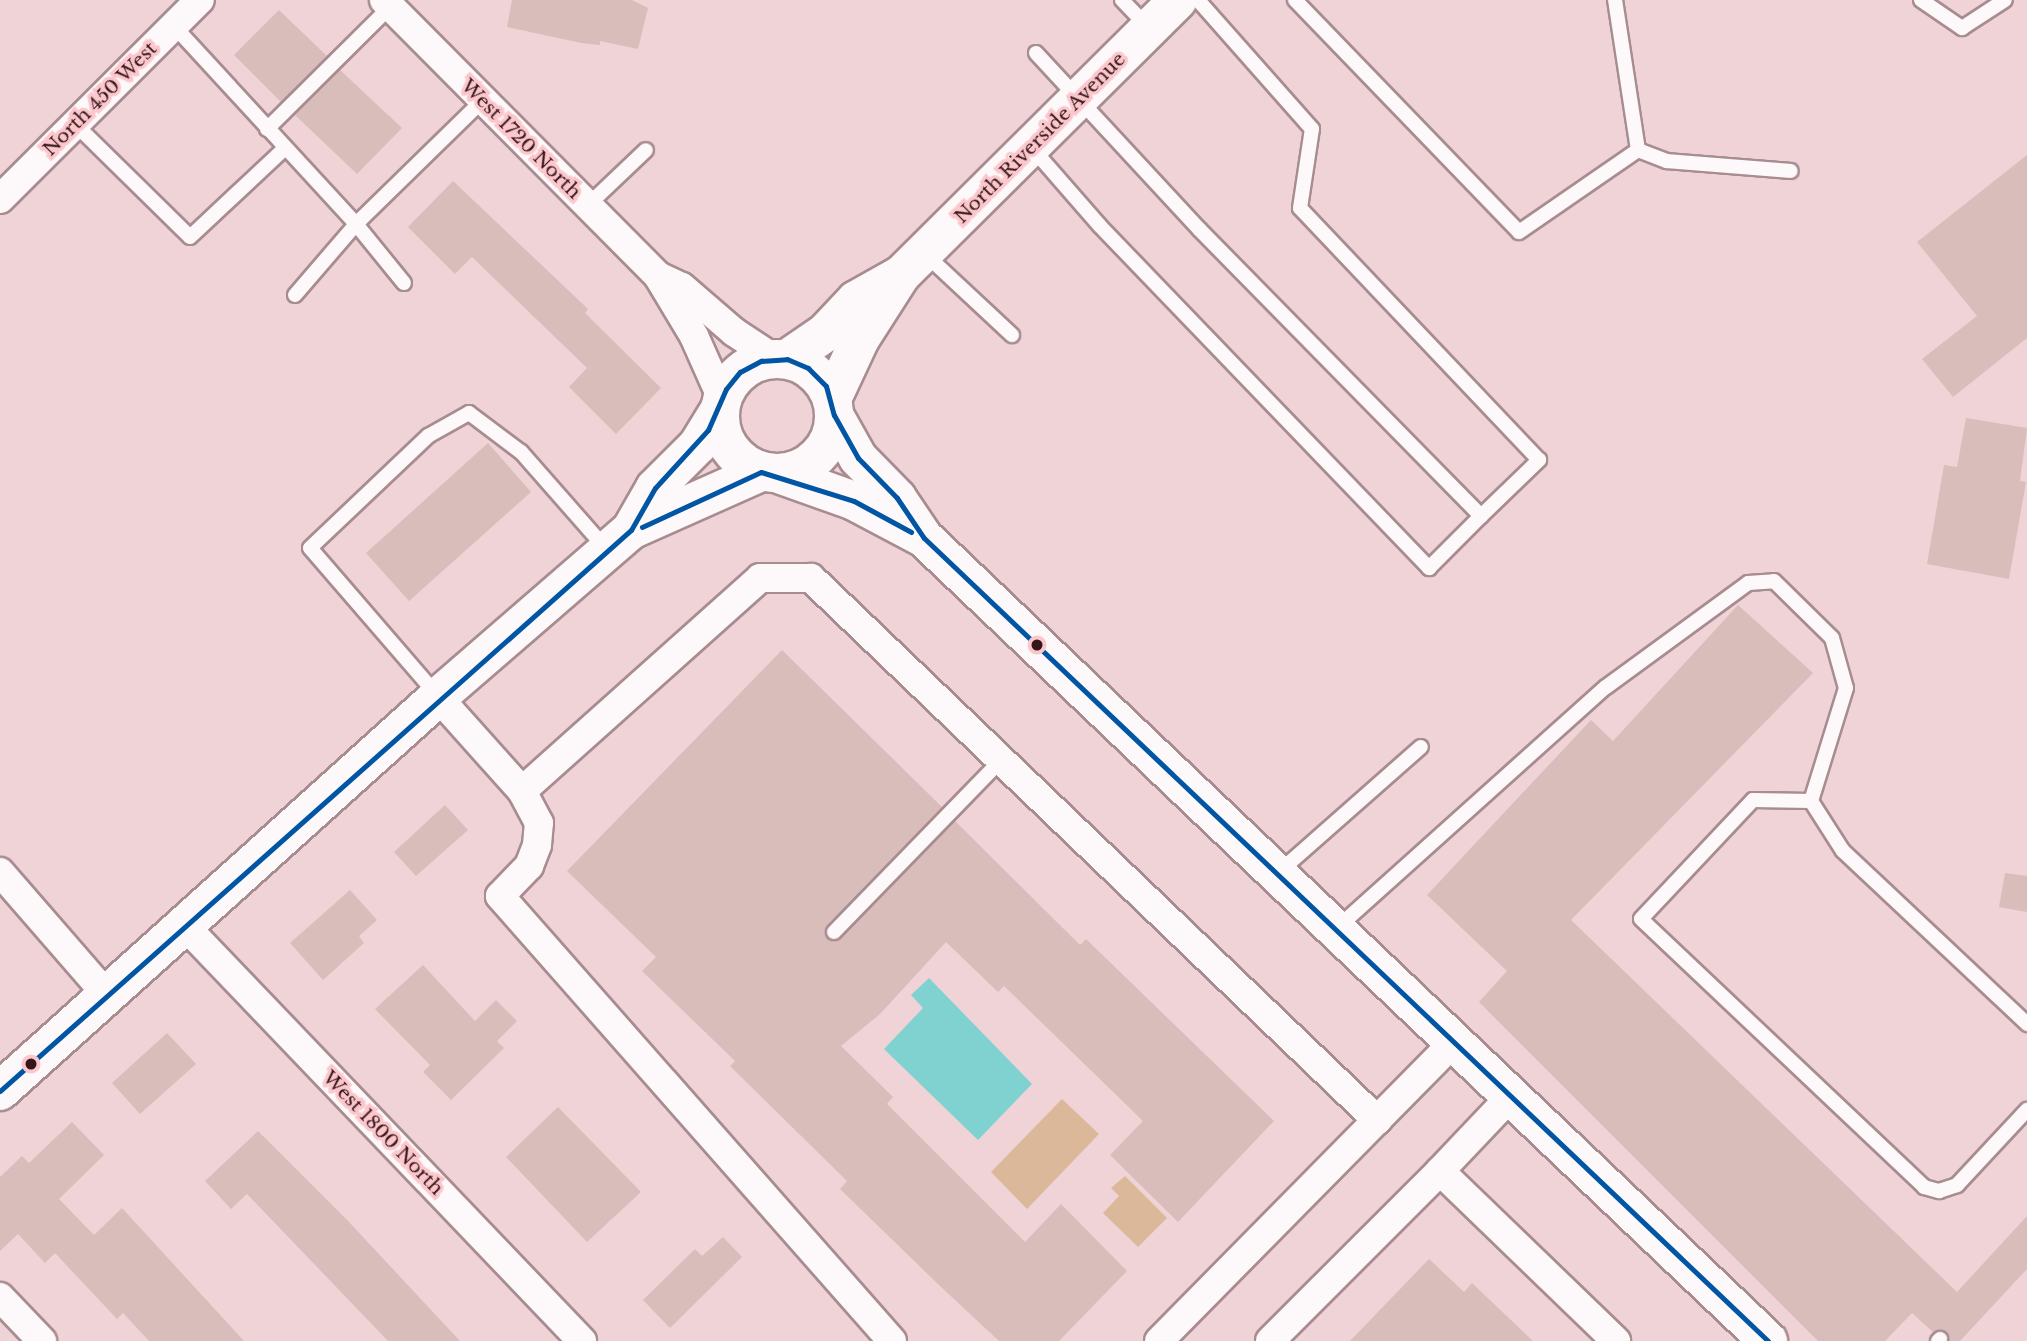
<!DOCTYPE html>
<html>
<head>
<meta charset="utf-8">
<style>
  body { margin:0 }
  #map { position:relative; width:2027px; height:1341px; overflow:hidden; background:#efd3d6; font-family:"Libre Baskerville",serif }
  div>[style] { position:absolute }
  .green>* { inset:0; background:#dcb89b }
  .water>* { inset:0; background:#7fd2d0 }
  .building>* { inset:0; background:#d9bdbb }
  .roads { filter:drop-shadow(2px 0 #a78c90) drop-shadow(-2px 0 #a78c90) drop-shadow(0 2px #a78c90) drop-shadow(0 -2px #a78c90) }
  .lane>* { height:14px; margin:-7px; padding:0 7px; transform-origin:7px; border-radius:7px; background:#fdf8f9 }
  .street>* { height:28px; margin:-14px; padding:0 14px; transform-origin:14px; border-radius:14px; background:#fdf8f9 }
  .secondary>* { height:38px; margin:-19px; padding:0 19px; transform-origin:19px; border-radius:19px; background:#fdf8f9 }
  .secondary>.ring { margin:-19px; padding:0; box-sizing:content-box; background:none; border:38px solid #fdf8f9; border-radius:50% }
  .bus-1>* { height:5px; margin:-2.5px; padding:0 2.5px; transform-origin:2.5px; border-radius:2.5px; background:#0055a4 }
  .dots>* { width:19px; height:19px; translate:-50% -50%; box-sizing:border-box; border:4px solid #fbc7cc; border-radius:50% }
  span { translate:-50% -50%; white-space:nowrap; text-align:center; line-height:1.15; -webkit-text-stroke:7px #fbc7cc; paint-order:stroke }
  .street-label { font-size:19px; color:#35161a }
</style>
</head>
<body>
<div id="map">
  <div class="green">
    <div style="clip-path:polygon(1062px 1099px,1099px 1134px,1027px 1209px,991px 1172px)"></div>
    <div style="clip-path:polygon(1125px 1176px,1167px 1218px,1138px 1247px,1103px 1213px,1119px 1196px,1111px 1188px)"></div>
  </div>
  <div class="water">
    <div style="clip-path:polygon(929px 978px,1032px 1084px,978px 1140px,884px 1049px,923px 1008px,911px 995px)"></div>
  </div>
  <div class="building">
    <div style="clip-path:polygon(512px 0,632px 0,648px 8px,638px 49px,600px 41px,600px 45px,581px 43px,507px 27px)"></div>
    <div style="clip-path:polygon(279px 10px,327px 56px,281px 102px,234px 55px)"></div>
    <div style="clip-path:polygon(340px 70px,402px 128px,357px 174px,295px 115px)"></div>
    <div style="clip-path:polygon(2027px 155px,2027px 338px,1953px 397px,1922px 359px,1977px 316px,1917px 242px)"></div>
    <div style="clip-path:polygon(453px 181px,588px 309px,585px 313px,661px 388px,616px 434px,569px 387px,587px 368px,472px 257px,455px 274px,408px 227px)"></div>
    <div style="clip-path:polygon(1966px 418px,2027px 428px,2020px 481px,2026px 482px,2009px 579px,1927px 564px,1944px 465px,1957px 467px)"></div>
    <div style="clip-path:polygon(488px 443px,531px 492px,409px 601px,366px 553px)"></div>
    <div style="clip-path:polygon(1738px 605px,1813px 673px,1571px 920px,1957px 1292px,2027px 1216px,2027px 1269px,1960px 1341px,1949px 1341px,1943px 1330px,1933px 1332px,1912px 1313px,1885px 1341px,1818px 1341px,1479px 1002px,1507px 971px,1427px 895px,1591px 720px,1613px 741px)"></div>
    <div style="clip-path:polygon(782px 650px,942px 807px,827px 925px,828px 939px,841px 939px,955px 821px,1080px 945px,1086px 939px,1274px 1121px,1178px 1222px,1110px 1155px,1143px 1121px,1004px 986px,998px 992px,946px 942px,880px 1014px,841px 1046px,893px 1097px,887px 1104px,1025px 1242px,1061px 1204px,1127px 1271px,1059px 1341px,999px 1341px,940px 1286px,840px 1189px,847px 1181px,730px 1066px,735px 1061px,642px 971px,656px 957px,567px 871px)"></div>
    <div style="clip-path:polygon(445px 805px,468px 830px,416px 876px,394px 852px)"></div>
    <div style="clip-path:polygon(2005px 873px,2027px 876px,2027px 912px,1999px 907px)"></div>
    <div style="clip-path:polygon(350px 890px,377px 920px,359px 936px,364px 943px,323px 980px,290px 943px)"></div>
    <div style="clip-path:polygon(423px 965px,475px 1021px,496px 1000px,517px 1021px,497px 1041px,504px 1048px,451px 1100px,423px 1072px,430px 1065px,375px 1009px)"></div>
    <div style="clip-path:polygon(167px 1033px,196px 1064px,140px 1114px,112px 1083px)"></div>
    <div style="clip-path:polygon(558px 1107px,641px 1192px,587px 1242px,506px 1157px)"></div>
    <div style="clip-path:polygon(72px 1122px,104px 1155px,59px 1199px,94px 1235px,122px 1208px,244px 1341px,149px 1341px,123px 1313px,117px 1319px,55px 1253px,45px 1263px,18px 1234px,0 1251px,0 1177px,22px 1156px,29px 1163px)"></div>
    <div style="clip-path:polygon(258px 1131px,349px 1222px,460px 1341px,388px 1341px,247px 1194px,231px 1209px,205px 1181px)"></div>
    <div style="clip-path:polygon(723px 1237px,742px 1257px,670px 1328px,643px 1300px,695px 1249px,702px 1256px)"></div>
    <div style="clip-path:polygon(1429px 1259px,1464px 1292px,1472px 1283px,1533px 1341px,1350px 1341px)"></div>
  </div>
  <div class="roads">
    <div class="lane">
      <div style="left:1122px;top:0;width:39px;rotate:46deg"></div>
      <div style="left:1295px;top:0;width:322px;rotate:46deg"></div>
      <div style="left:1519px;top:232px;width:145px;rotate:-34.6deg"></div>
      <div style="left:1638px;top:150px;width:152px;rotate:-98.7deg"></div>
      <div style="left:1921px;top:0;width:50px;rotate:34.3deg"></div>
      <div style="left:1962px;top:28px;width:51px;rotate:-33.1deg"></div>
      <div style="left:174px;top:26px;width:269px;rotate:47.4deg"></div>
      <div style="left:356px;top:224px;width:176px;rotate:-44.3deg"></div>
      <div style="left:1036px;top:53px;width:241px;rotate:47.2deg"></div>
      <div style="left:1200px;top:230px;width:401px;rotate:45.5deg"></div>
      <div style="left:1481px;top:516px;width:81px;rotate:-44deg"></div>
      <div style="left:1539px;top:460px;width:347px;rotate:-133.5deg"></div>
      <div style="left:1300px;top:208px;width:80px;rotate:-81.4deg"></div>
      <div style="left:1312px;top:129px;width:172px;rotate:-131.5deg"></div>
      <div style="left:75px;top:124px;width:161px;rotate:44.5deg"></div>
      <div style="left:190px;top:237px;width:130px;rotate:-43.1deg"></div>
      <div style="left:267px;top:129px;width:175px;rotate:-44.8deg"></div>
      <div style="left:1032px;top:148px;width:103px;rotate:48.9deg"></div>
      <div style="left:1100px;top:226px;width:475px;rotate:46.1deg"></div>
      <div style="left:1429px;top:568px;width:74px;rotate:-45deg"></div>
      <div style="left:1638px;top:150px;width:31px;rotate:21deg"></div>
      <div style="left:1667px;top:161px;width:124px;rotate:4.6deg"></div>
      <div style="left:587px;top:206px;width:81px;rotate:-43.5deg"></div>
      <div style="left:925px;top:254px;width:119px;rotate:43deg"></div>
      <div style="left:295px;top:295px;width:94px;rotate:-49.3deg"></div>
      <div style="left:356px;top:224px;width:76px;rotate:50.9deg"></div>
      <div style="left:437px;top:695px;width:194px;rotate:-130.8deg"></div>
      <div style="left:310px;top:548px;width:163px;rotate:-43.5deg"></div>
      <div style="left:428px;top:436px;width:47px;rotate:-29.3deg"></div>
      <div style="left:469px;top:413px;width:65px;rotate:36.9deg"></div>
      <div style="left:521px;top:452px;width:130px;rotate:48.7deg"></div>
      <div style="left:1811px;top:801px;width:58px;rotate:-179deg"></div>
      <div style="left:1753px;top:800px;width:163px;rotate:133.3deg"></div>
      <div style="left:1641px;top:919px;width:390px;rotate:43.4deg"></div>
      <div style="left:1924px;top:1187px;width:16px;rotate:15deg"></div>
      <div style="left:1939px;top:1191px;width:19px;rotate:-18deg"></div>
      <div style="left:1957px;top:1185px;width:103px;rotate:-47deg"></div>
      <div style="left:1279px;top:872px;width:189px;rotate:-41.4deg"></div>
      <div style="left:1337px;top:928px;width:361px;rotate:-41.9deg"></div>
      <div style="left:1606px;top:687px;width:176px;rotate:-36.2deg"></div>
      <div style="left:1748px;top:583px;width:26px;rotate:-4deg"></div>
      <div style="left:1774px;top:581px;width:81px;rotate:44.5deg"></div>
      <div style="left:1832px;top:638px;width:52px;rotate:74.4deg"></div>
      <div style="left:1846px;top:688px;width:118px;rotate:107.2deg"></div>
      <div style="left:1811px;top:801px;width:59px;rotate:57.4deg"></div>
      <div style="left:1843px;top:851px;width:253px;rotate:43.2deg"></div>
      <div style="left:834px;top:932px;width:240px;rotate:-45.8deg"></div>
      <div style="left:1938px;top:1341px;width:3px;rotate:-45deg"></div>
    </div>
    <div class="street">
      <div style="left:384px;top:0;width:389px;rotate:45.2deg"></div>
      <div style="left:658px;top:276px;width:70px;rotate:59deg"></div>
      <div style="left:694px;top:336px;width:69px;rotate:66deg"></div>
      <div style="left:0;top:199px;width:282px;rotate:-44.9deg"></div>
      <div style="left:658px;top:276px;width:26px;rotate:25deg"></div>
      <div style="left:682px;top:287px;width:69px;rotate:40.9deg"></div>
      <div style="left:734px;top:332px;width:49px;rotate:33.4deg"></div>
      <div style="left:438px;top:697px;width:126px;rotate:48.2deg"></div>
      <div style="left:0;top:872px;width:163px;rotate:49deg"></div>
      <div style="left:184px;top:925px;width:576px;rotate:46.27deg"></div>
      <div style="left:1440px;top:1171px;width:106px;rotate:-46.5deg"></div>
      <div style="left:0;top:1297px;width:61px;rotate:46.3deg"></div>
      <div style="left:892px;top:1341px;width:593px;rotate:-131.38deg"></div>
      <div style="left:500px;top:896px;width:42px;rotate:-46deg"></div>
      <div style="left:529px;top:866px;width:22px;rotate:-69deg"></div>
      <div style="left:537px;top:845px;width:22px;rotate:-85deg"></div>
      <div style="left:539px;top:823px;width:36px;rotate:-118deg"></div>
      <div style="left:522px;top:791px;width:319px;rotate:-41.8deg"></div>
      <div style="left:760px;top:578px;width:51px"></div>
      <div style="left:811px;top:578px;width:784px;rotate:43.76deg"></div>
      <div style="left:1159px;top:1341px;width:423px;rotate:-45.4deg"></div>
      <div style="left:1270px;top:1341px;width:240px;rotate:-45deg"></div>
      <div style="left:1440px;top:1171px;width:245px;rotate:44deg"></div>
    </div>
    <div class="secondary">
      <div class="ring" style="left:720px;top:359px;width:76px;height:76px"></div>
      <div style="left:787px;top:359px;width:46px;rotate:-34.4deg"></div>
      <div style="left:825px;top:333px;width:45px;rotate:-46.8deg"></div>
      <div style="left:856px;top:300px;width:51px;rotate:-29.1deg"></div>
      <div style="left:832px;top:399px;width:66px;rotate:-65deg"></div>
      <div style="left:860px;top:339px;width:76px;rotate:-57.4deg"></div>
      <div style="left:901px;top:275px;width:390px;rotate:-44.8deg"></div>
      <div style="left:834px;top:415px;width:49px;rotate:60.8deg"></div>
      <div style="left:858px;top:458px;width:56px;rotate:45.7deg"></div>
      <div style="left:897px;top:498px;width:48px;rotate:56deg"></div>
      <div style="left:924px;top:538px;width:1165px;rotate:43.57deg"></div>
      <div style="left:776px;top:473px;width:83px;rotate:19.7deg"></div>
      <div style="left:854px;top:501px;width:77px;rotate:27.9deg"></div>
      <div style="left:631px;top:530px;width:142px;rotate:-24deg"></div>
      <div style="left:0;top:1091px;width:589px;rotate:-41.97deg"></div>
      <div style="left:438px;top:697px;width:255px;rotate:-40.9deg"></div>
      <div style="left:631px;top:530px;width:48px;rotate:-60.3deg"></div>
      <div style="left:655px;top:488px;width:61px;rotate:-45deg"></div>
      <div style="left:698px;top:445px;width:42px;rotate:-58.6deg"></div>
    </div>
  </div>
  <div class="bus-1">
    <div style="left:642px;top:527px;width:131px;rotate:-24.8deg"></div>
    <div style="left:761px;top:472px;width:97px;rotate:17.3deg"></div>
    <div style="left:854px;top:501px;width:65px;rotate:28.5deg"></div>
    <div style="left:0;top:1091px;width:844px;rotate:-41.64deg"></div>
    <div style="left:631px;top:530px;width:48px;rotate:-60.3deg"></div>
    <div style="left:655px;top:488px;width:79px;rotate:-47.6deg"></div>
    <div style="left:708px;top:430px;width:45px;rotate:-66.3deg"></div>
    <div style="left:726px;top:389px;width:22px;rotate:-51deg"></div>
    <div style="left:740px;top:372px;width:24px;rotate:-28deg"></div>
    <div style="left:761px;top:361px;width:26px;rotate:-4deg"></div>
    <div style="left:787px;top:359px;width:23px;rotate:23deg"></div>
    <div style="left:808px;top:368px;width:25px;rotate:45deg"></div>
    <div style="left:826px;top:386px;width:30px;rotate:75deg"></div>
    <div style="left:834px;top:415px;width:49px;rotate:60.8deg"></div>
    <div style="left:858px;top:458px;width:56px;rotate:45.7deg"></div>
    <div style="left:897px;top:498px;width:48px;rotate:56deg"></div>
    <div style="left:924px;top:538px;width:1165px;rotate:43.57deg"></div>
  </div>
  <div class="dots">
    <div style="left:1037px;top:645px;background:#35161a"></div>
    <div style="left:31px;top:1064px;background:#35161a"></div>
  </div>
  <div class="street-label">
    <span style="left:100px;top:99px;rotate:-45deg">North 450 West</span>
    <span style="left:1040px;top:138px;rotate:-45deg">North Riverside Avenue</span>
    <span style="left:521px;top:139px;rotate:45deg">West 1720 North</span>
    <span style="left:383px;top:1133px;rotate:46deg">West 1800 North</span>
  </div>
</div>
</body>
</html>
